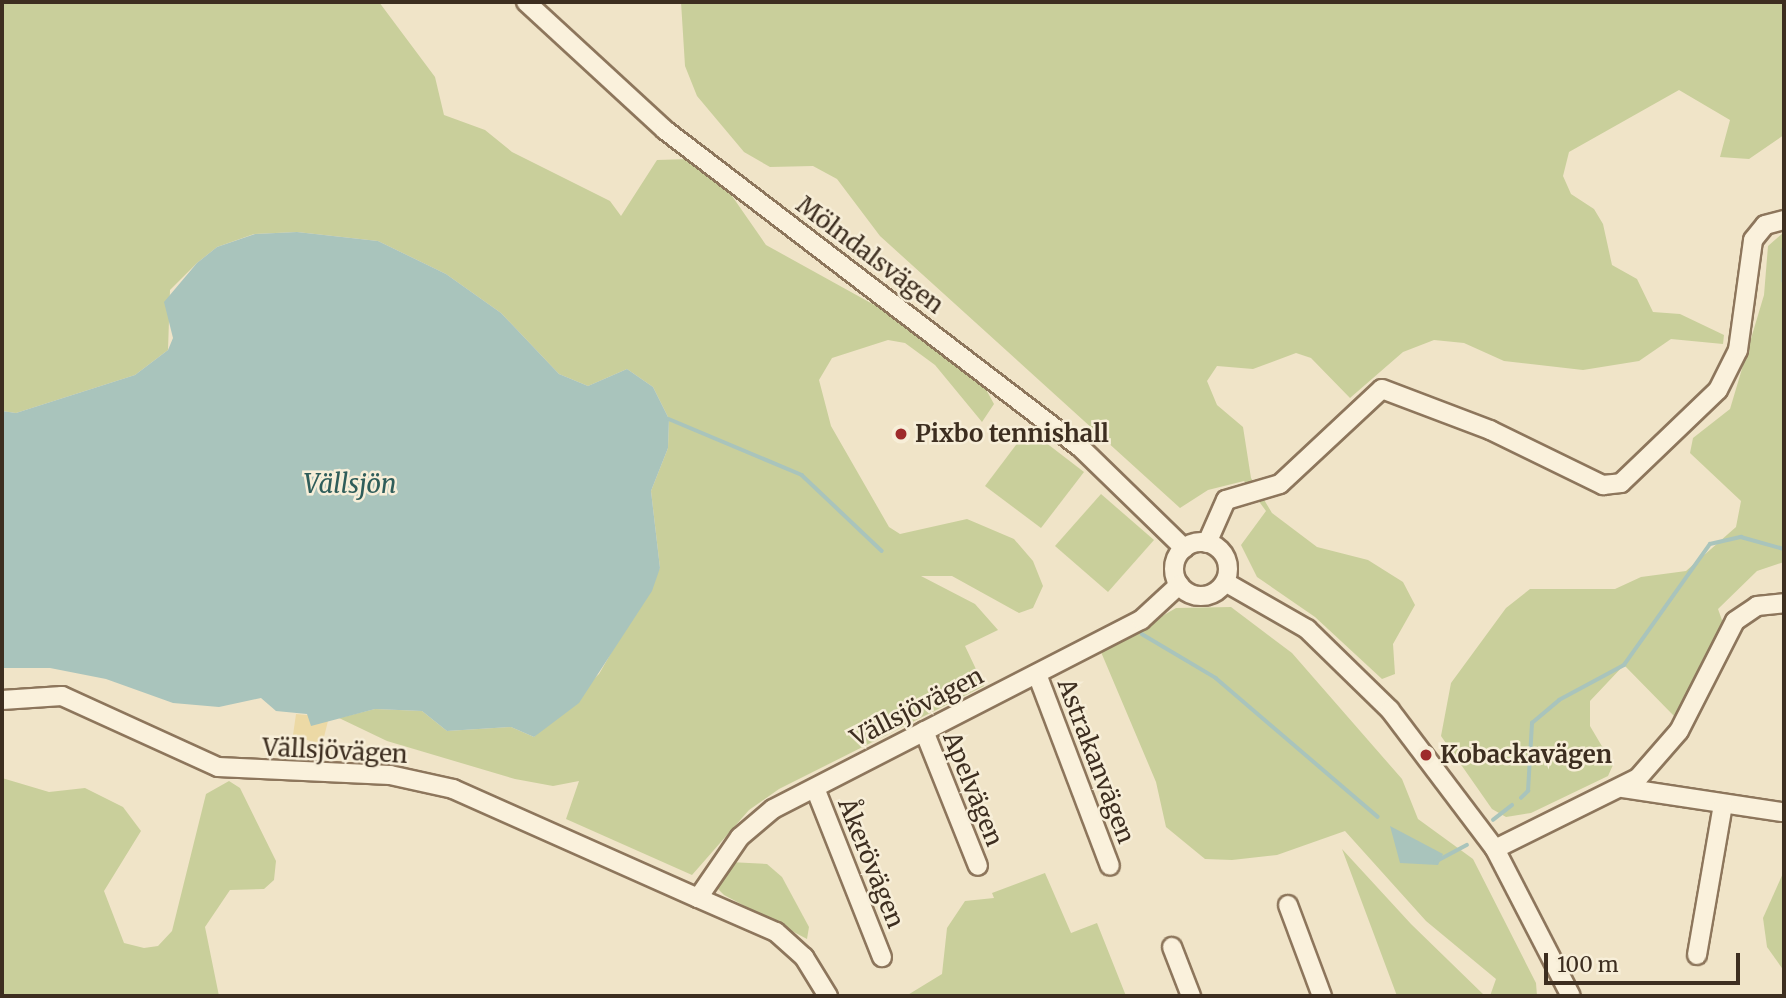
<!DOCTYPE html>
<html>
<head>
<meta charset="utf-8">
<style>
  body { margin:0 }
  #map { position:relative; width:1786px; height:998px; overflow:hidden; background:#f0e4c8; font-family:Merriweather,serif }
  div>[style] { position:absolute }
  .green>* { inset:0; background:#c9cf9b }
  .sand>* { inset:0; background:#ecd9a5 }
  .water>* { inset:0; background:#a9c4bc }
  .stream>* { height:3.5px; margin:-1.75px; padding:0 1.75px; transform-origin:1.75px; border-radius:1.75px; background:#a9c4bc }
  .roads { filter:drop-shadow(2px 0 #8d765c) drop-shadow(-2px 0 #8d765c) drop-shadow(0 2px #8d765c) drop-shadow(0 -2px #8d765c) }
  .minor>* { height:18px; margin:-9px; padding:0 9px; transform-origin:9px; border-radius:9px; background:#faf1dc }
  .minor>.ring { margin:-9px; padding:0; box-sizing:content-box; background:none; border:18px solid #faf1dc; border-radius:50% }
  .dots>* { width:19px; height:19px; translate:-50% -50%; box-sizing:border-box; border:4px solid #f7eed8; border-radius:50% }
  span { translate:-50% -50%; white-space:nowrap; text-align:center; line-height:1.15; -webkit-text-stroke:5px #f7eed8; paint-order:stroke }
  .street-label { font-size:24px; color:#3d2e20 }
  .poi-label { font-size:24px; color:#3d2e20; font-weight:700 }
  .left { translate:0 -50%; text-align:left }
  .water-label { font-size:26px; color:#2f5d5a; font-style:italic }
  .frame { position:absolute; inset:0; border:4px solid #3d2e20; pointer-events:none }
  .scale { position:absolute; left:1544px; top:953px; width:196px; height:32px; box-sizing:border-box; border:4px solid #3d2e20; border-top:0; padding-left:9px; font-size:21px; line-height:24px; white-space:nowrap; color:#3d2e20; -webkit-text-stroke:5px #f7eed8; paint-order:stroke }
</style>
</head>
<body>
<div id="map">
  <div class="green">
    <div style="clip-path:polygon(2px 2px,379px 2px,435px 77px,444px 115px,485px 130px,512px 152px,610px 201px,621px 216px,657px 160px,691px 159px,732px 196px,766px 245px,916px 328px,976px 371px,994px 404px,982px 422px,935px 365px,905px 343px,888px 340px,832px 358px,819px 380px,831px 426px,889px 527px,900px 534px,967px 519px,1014px 539px,1033px 561px,1043px 586px,1033px 608px,1019px 613px,952px 576px,921px 576px,975px 604px,998px 630px,965px 646px,984px 686px,779px 789px,749px 810px,692px 875px,566px 819px,579px 781px,553px 786px,515px 779px,387px 741px,339px 718px,375px 709px,422px 711px,447px 731px,511px 727px,534px 737px,599px 674px,660px 568px,651px 491px,668px 448px,669px 419px,653px 387px,627px 369px,588px 386px,559px 374px,501px 313px,446px 274px,378px 241px,297px 232px,254px 234px,217px 247px,197px 263px,170px 290px,168px 350px,135px 375px,16px 413px,2px 411px)"></div>
    <div style="clip-path:polygon(681px 2px,1784px 2px,1784px 135px,1749px 159px,1720px 157px,1730px 120px,1679px 90px,1569px 152px,1563px 176px,1571px 194px,1594px 209px,1603px 224px,1612px 265px,1637px 279px,1653px 312px,1680px 314px,1724px 335px,1723px 344px,1671px 339px,1639px 361px,1583px 370px,1504px 361px,1464px 343px,1434px 340px,1403px 352px,1350px 398px,1311px 358px,1296px 353px,1253px 369px,1217px 366px,1207px 381px,1217px 405px,1243px 427px,1251px 478px,1272px 513px,1317px 547px,1368px 560px,1403px 582px,1415px 605px,1393px 644px,1395px 674px,1382px 679px,1315px 617px,1257px 577px,1241px 545px,1266px 511px,1244px 481px,1208px 490px,1180px 508px,880px 236px,837px 179px,813px 166px,770px 167px,744px 152px,697px 96px,685px 66px)"></div>
    <div style="clip-path:polygon(1784px 232px,1784px 562px,1757px 571px,1718px 609px,1723px 623px,1674px 716px,1624px 665px,1590px 701px,1590px 726px,1613px 765px,1608px 776px,1531px 813px,1506px 817px,1492px 809px,1441px 736px,1451px 683px,1506px 608px,1530px 589px,1615px 589px,1641px 577px,1686px 571px,1736px 527px,1741px 501px,1690px 453px,1693px 438px,1730px 409px,1764px 295px,1768px 246px)"></div>
    <div style="clip-path:polygon(1028px 429px,1084px 472px,1041px 528px,985px 486px)"></div>
    <div style="clip-path:polygon(1101px 494px,1154px 540px,1108px 592px,1055px 546px)"></div>
    <div style="clip-path:polygon(1231px 607px,1292px 653px,1402px 779px,1418px 819px,1473px 859px,1536px 983px,1537px 996px,1490px 996px,1496px 979px,1426px 921px,1345px 831px,1277px 855px,1232px 860px,1205px 859px,1166px 827px,1156px 782px,1101px 652px,1176px 608px)"></div>
    <div style="clip-path:polygon(2px 778px,49px 792px,85px 788px,123px 807px,141px 831px,104px 891px,124px 943px,144px 948px,158px 946px,172px 931px,206px 794px,229px 781px,240px 788px,276px 861px,274px 880px,264px 889px,230px 890px,205px 927px,219px 996px,2px 996px)"></div>
    <div style="clip-path:polygon(1342px 849px,1411px 924px,1485px 996px,1397px 996px)"></div>
    <div style="clip-path:polygon(729px 862px,767px 864px,782px 877px,809px 927px,807px 939px,724px 895px,716px 887px)"></div>
    <div style="clip-path:polygon(1784px 871px,1784px 971px,1767px 947px,1763px 918px)"></div>
    <div style="clip-path:polygon(1045px 873px,1071px 933px,1097px 923px,1126px 996px,906px 996px,942px 974px,947px 928px,965px 901px,994px 898px,992px 893px)"></div>
  </div>
  <div class="sand">
    <div style="clip-path:polygon(296px 714px,329px 717px,322px 745px,293px 735px)"></div>
  </div>
  <div class="water">
    <div style="clip-path:polygon(297px 232px,378px 241px,446px 274px,501px 313px,559px 374px,588px 386px,627px 369px,653px 387px,669px 419px,668px 448px,651px 491px,660px 568px,652px 591px,579px 703px,534px 737px,511px 727px,447px 731px,422px 711px,375px 709px,311px 726px,307px 714px,276px 711px,261px 698px,219px 707px,173px 703px,106px 679px,50px 668px,2px 668px,2px 411px,16px 413px,135px 375px,168px 350px,173px 338px,164px 302px,197px 263px,217px 247px,255px 234px)"></div>
    <div style="clip-path:polygon(1390px 826px,1443px 854px,1438px 865px,1400px 863px)"></div>
  </div>
  <div class="stream">
    <div style="left:1784px;top:249px;width:32px;rotate:90deg"></div>
    <div style="left:669px;top:419px;width:144px;rotate:22.8deg"></div>
    <div style="left:802px;top:475px;width:110px;rotate:43.5deg"></div>
    <div style="left:1142px;top:634px;width:86px;rotate:30.7deg"></div>
    <div style="left:1216px;top:678px;width:213px;rotate:40.6deg"></div>
    <div style="left:1521px;top:798px;width:10px;rotate:-45deg"></div>
    <div style="left:1528px;top:791px;width:68px;rotate:-86.6deg"></div>
    <div style="left:1532px;top:723px;width:35px;rotate:-40deg"></div>
    <div style="left:1559px;top:700px;width:74px;rotate:-28.3deg"></div>
    <div style="left:1624px;top:665px;width:148px;rotate:-54.6deg"></div>
    <div style="left:1710px;top:544px;width:32px;rotate:-13deg"></div>
    <div style="left:1741px;top:537px;width:45px;rotate:15.6deg"></div>
    <div style="left:1493px;top:820px;width:24px;rotate:-38deg"></div>
    <div style="left:1435px;top:862px;width:36px;rotate:-28deg"></div>
  </div>
  <div class="roads">
    <div class="minor">
      <div style="left:526px;top:2px;width:189px;rotate:42.6deg"></div>
      <div style="left:665px;top:130px;width:524px;rotate:37.4deg"></div>
      <div style="left:1081px;top:448px;width:144px;rotate:44.2deg"></div>
      <div class="ring" style="left:1174px;top:542px;width:36px;height:36px"></div>
      <div style="left:1207px;top:543px;width:47px;rotate:-66.2deg"></div>
      <div style="left:1226px;top:500px;width:56px;rotate:-16.5deg"></div>
      <div style="left:1280px;top:484px;width:139px;rotate:-43deg"></div>
      <div style="left:1382px;top:389px;width:116px;rotate:20.8deg"></div>
      <div style="left:1490px;top:430px;width:126px;rotate:26deg"></div>
      <div style="left:1603px;top:485px;width:18px;rotate:-6deg"></div>
      <div style="left:1621px;top:483px;width:134px;rotate:-43.8deg"></div>
      <div style="left:1718px;top:390px;width:45px;rotate:-63.4deg"></div>
      <div style="left:1738px;top:350px;width:111px;rotate:-82.2deg"></div>
      <div style="left:1753px;top:240px;width:19px;rotate:-51deg"></div>
      <div style="left:1765px;top:225px;width:20px;rotate:-15deg"></div>
      <div style="left:1225px;top:582px;width:95px;rotate:29.8deg"></div>
      <div style="left:1307px;top:629px;width:116px;rotate:44.3deg"></div>
      <div style="left:1390px;top:710px;width:174px;rotate:52.9deg"></div>
      <div style="left:1495px;top:849px;width:165px;rotate:62.7deg"></div>
      <div style="left:1037px;top:674px;width:205px;rotate:69.2deg"></div>
      <div style="left:2px;top:700px;width:60px;rotate:-3.8deg"></div>
      <div style="left:62px;top:696px;width:171px;rotate:24.5deg"></div>
      <div style="left:218px;top:767px;width:172px;rotate:2.7deg"></div>
      <div style="left:390px;top:775px;width:65px;rotate:12.5deg"></div>
      <div style="left:453px;top:789px;width:268px;rotate:24deg"></div>
      <div style="left:698px;top:898px;width:74px;rotate:-55.5deg"></div>
      <div style="left:740px;top:837px;width:43px;rotate:-40.3deg"></div>
      <div style="left:773px;top:809px;width:414px;rotate:-27.2deg"></div>
      <div style="left:1141px;top:620px;width:52px;rotate:-42.6deg"></div>
      <div style="left:924px;top:731px;width:145px;rotate:68.2deg"></div>
      <div style="left:815px;top:788px;width:182px;rotate:68.4deg"></div>
      <div style="left:1623px;top:788px;width:161px;rotate:8.6deg"></div>
      <div style="left:1495px;top:849px;width:160px;rotate:-26.4deg"></div>
      <div style="left:1638px;top:778px;width:62px;rotate:-48.9deg"></div>
      <div style="left:1679px;top:731px;width:123px;rotate:-63deg"></div>
      <div style="left:1735px;top:621px;width:27px;rotate:-34deg"></div>
      <div style="left:1757px;top:606px;width:27px;rotate:-6deg"></div>
      <div style="left:698px;top:898px;width:85px;rotate:23.6deg"></div>
      <div style="left:776px;top:932px;width:38px;rotate:42deg"></div>
      <div style="left:804px;top:957px;width:46px;rotate:58.4deg"></div>
      <div style="left:1288px;top:905px;width:97px;rotate:69.5deg"></div>
      <div style="left:1172px;top:947px;width:53px;rotate:68.8deg"></div>
      <div style="left:1697px;top:955px;width:152px;rotate:-80.2deg"></div>
    </div>
  </div>
  <div class="dots">
    <div style="left:901px;top:434px;background:#9e2a2b"></div>
    <div style="left:1426px;top:755px;background:#9e2a2b"></div>
  </div>
  <div class="street-label">
    <span style="left:870px;top:255px;rotate:37deg">Mölndalsvägen</span>
    <span style="left:917px;top:707px;rotate:-27deg">Vällsjövägen</span>
    <span style="left:335px;top:751px;rotate:3deg">Vällsjövägen</span>
    <span style="left:1096px;top:761px;rotate:69deg">Astrakanvägen</span>
    <span style="left:973px;top:789px;rotate:68deg">Apelvägen</span>
    <span style="left:871px;top:863px;rotate:68deg">Åkerövägen</span>
  </div>
  <div class="poi-label">
    <span class="left" style="left:915px;top:434px">Pixbo tennishall</span>
    <span class="left" style="left:1440px;top:755px">Kobackavägen</span>
  </div>
  <div class="water-label">
    <span style="left:350px;top:484px">Vällsjön</span>
  </div>
  <div class="frame"></div>
  <div class="scale">100 m</div>
</div>
</body>
</html>
